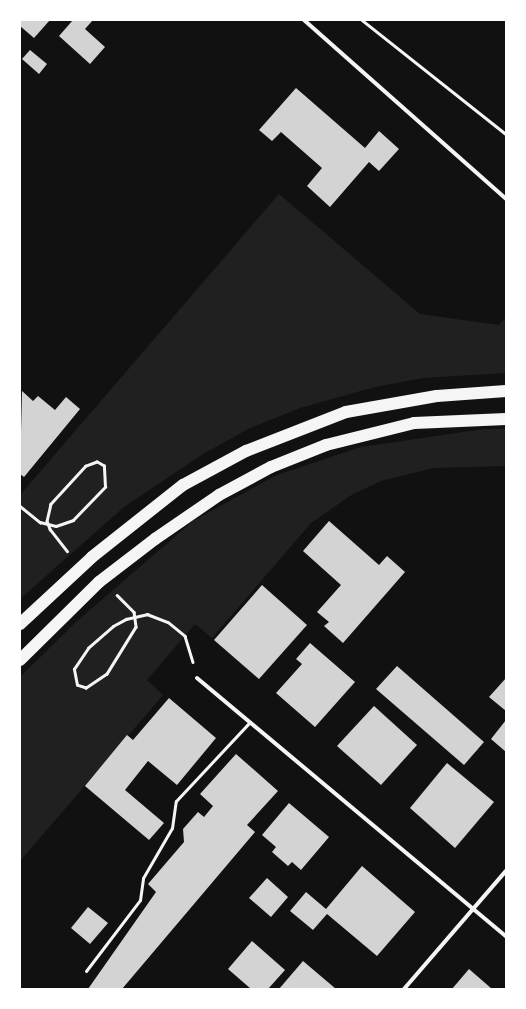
<!DOCTYPE html>
<html>
<head>
<meta charset="utf-8">
<style>
  body { margin:0 }
  #map { position:relative; width:526px; height:1009px; overflow:hidden; background:#111; font-family:"DM Sans",sans-serif }
  div>[style] { position:absolute }
  .green>* { inset:0; background:#202020 }
  .building>* { inset:0; background:#d3d3d3 }
  .path>* { height:2.5px; margin:-1.25px; padding:0 1.25px; transform-origin:1.25px; border-radius:1.25px; background:#f5f5f5 }
  .service>* { height:3px; margin:-1.5px; padding:0 1.5px; transform-origin:1.5px; border-radius:1.5px; background:#f5f5f5 }
  .minor>* { height:4px; margin:-2px; padding:0 2px; transform-origin:2px; border-radius:2px; background:#f5f5f5 }
  .motorway>* { height:12px; margin:-6px; padding:0 6px; transform-origin:6px; border-radius:6px; background:#f5f5f5 }
  span { translate:-50% -50%; white-space:nowrap; text-align:center; line-height:1.15; -webkit-text-stroke:3px #fff; paint-order:stroke }
  .frame { position:absolute; inset:0; border:21px solid #fff; pointer-events:none }
</style>
</head>
<body>
<div id="map">
  <div class="green">
    <div style="clip-path:polygon(279px 194px,420px 314px,499px 325px,506px 317px,506px 373px,423px 378px,375px 387px,300px 408px,248px 429px,203px 454px,124px 507px,20px 599px,20px 495px)"></div>
    <div style="clip-path:polygon(484px 429px,506px 429px,506px 466px,434px 468px,381px 481px,353px 494px,311px 523px,212px 638px,195px 624px,147px 680px,163px 695px,20px 861px,20px 677px,75px 623px,193px 521px,277px 475px,361px 447px)"></div>
  </div>
  <div class="building">
    <div style="clip-path:polygon(20px 20px,50px 20px,34px 38px,20px 26px)"></div>
    <div style="clip-path:polygon(73px 20px,93px 20px,85px 29px,105px 47px,90px 64px,59px 36px)"></div>
    <div style="clip-path:polygon(30px 50px,47px 64px,39px 74px,22px 59px)"></div>
    <div style="clip-path:polygon(296px 88px,365px 148px,379px 131px,399px 149px,379px 171px,369px 162px,330px 207px,307px 186px,322px 168px,281px 132px,272px 141px,259px 130px)"></div>
    <div style="clip-path:polygon(22px 391px,33px 401px,38px 396px,55px 410px,66px 397px,80px 409px,24px 477px,20px 474px)"></div>
    <div style="clip-path:polygon(329px 521px,379px 565px,387px 556px,405px 572px,343px 643px,324px 626px,329px 622px,317px 612px,341px 585px,303px 551px)"></div>
    <div style="clip-path:polygon(262px 585px,307px 625px,259px 679px,214px 640px)"></div>
    <div style="clip-path:polygon(310px 643px,355px 682px,315px 727px,276px 693px,302px 664px,296px 659px)"></div>
    <div style="clip-path:polygon(397px 666px,484px 742px,464px 765px,376px 689px)"></div>
    <div style="clip-path:polygon(506px 678px,506px 711px,489px 697px)"></div>
    <div style="clip-path:polygon(169px 698px,216px 738px,177px 785px,148px 761px,125px 790px,164px 823px,149px 840px,85px 786px,127px 735px,133px 740px)"></div>
    <div style="clip-path:polygon(374px 706px,417px 745px,381px 785px,337px 746px)"></div>
    <div style="clip-path:polygon(506px 720px,506px 752px,491px 739px)"></div>
    <div style="clip-path:polygon(236px 754px,278px 791px,247px 825px,255px 832px,122px 989px,88px 989px,156px 892px,148px 884px,184px 842px,183px 829px,198px 812px,204px 817px,213px 806px,200px 794px)"></div>
    <div style="clip-path:polygon(447px 763px,494px 802px,455px 848px,410px 808px)"></div>
    <div style="clip-path:polygon(289px 803px,329px 837px,301px 870px,292px 862px,288px 866px,272px 852px,276px 847px,262px 835px)"></div>
    <div style="clip-path:polygon(362px 866px,415px 912px,377px 956px,327px 914px,313px 930px,290px 911px,306px 892px,326px 909px)"></div>
    <div style="clip-path:polygon(267px 878px,288px 897px,271px 917px,249px 898px)"></div>
    <div style="clip-path:polygon(88px 907px,108px 923px,90px 944px,71px 928px)"></div>
    <div style="clip-path:polygon(252px 941px,285px 970px,268px 989px,251px 989px,228px 969px)"></div>
    <div style="clip-path:polygon(303px 961px,336px 989px,279px 989px)"></div>
    <div style="clip-path:polygon(469px 969px,492px 989px,452px 989px)"></div>
  </div>
  <div class="path">
    <div style="left:362px;top:20px;width:184px;rotate:38.4deg"></div>
    <div style="left:20px;top:506px;width:26px;rotate:39deg"></div>
    <div style="left:40px;top:522px;width:16px;rotate:14deg"></div>
    <div style="left:56px;top:526px;width:18px;rotate:-19deg"></div>
    <div style="left:73px;top:520px;width:46px;rotate:-45.9deg"></div>
    <div style="left:105px;top:487px;width:21px;rotate:-93deg"></div>
    <div style="left:104px;top:466px;width:8px;rotate:-150deg"></div>
    <div style="left:97px;top:462px;width:12px;rotate:160deg"></div>
    <div style="left:86px;top:466px;width:52px;rotate:132.6deg"></div>
    <div style="left:51px;top:504px;width:17px;rotate:103deg"></div>
    <div style="left:47px;top:521px;width:9px;rotate:69deg"></div>
    <div style="left:50px;top:529px;width:28px;rotate:52deg"></div>
    <div style="left:117px;top:595px;width:24px;rotate:45deg"></div>
    <div style="left:134px;top:612px;width:15px;rotate:82deg"></div>
    <div style="left:136px;top:627px;width:55px;rotate:121.7deg"></div>
    <div style="left:107px;top:674px;width:25px;rotate:146deg"></div>
    <div style="left:86px;top:688px;width:9px;rotate:-162deg"></div>
    <div style="left:77px;top:685px;width:16px;rotate:-101deg"></div>
    <div style="left:74px;top:669px;width:25px;rotate:-56deg"></div>
    <div style="left:88px;top:648px;width:33px;rotate:-41deg"></div>
    <div style="left:113px;top:626px;width:15px;rotate:-28deg"></div>
    <div style="left:126px;top:619px;width:22px;rotate:-13deg"></div>
    <div style="left:147px;top:614px;width:22px;rotate:21deg"></div>
    <div style="left:168px;top:622px;width:22px;rotate:39deg"></div>
    <div style="left:185px;top:636px;width:27px;rotate:73deg"></div>
  </div>
  <div class="service">
    <div style="left:86px;top:971px;width:89px;rotate:-52.7deg"></div>
    <div style="left:140px;top:900px;width:22px;rotate:-82deg"></div>
    <div style="left:143px;top:878px;width:58px;rotate:-59.9deg"></div>
    <div style="left:172px;top:828px;width:27px;rotate:-82deg"></div>
    <div style="left:176px;top:801px;width:108px;rotate:-46.9deg"></div>
  </div>
  <div class="minor">
    <div style="left:304px;top:20px;width:270px;rotate:41.5deg"></div>
    <div style="left:197px;top:678px;width:403px;rotate:39.9deg"></div>
    <div style="left:404px;top:989px;width:156px;rotate:-49.2deg"></div>
  </div>
  <div class="motorway">
    <div style="left:20px;top:624px;width:98px;rotate:-42.9deg"></div>
    <div style="left:92px;top:557px;width:116px;rotate:-38.4deg"></div>
    <div style="left:183px;top:485px;width:72px;rotate:-28.4deg"></div>
    <div style="left:246px;top:451px;width:107px;rotate:-21.3deg"></div>
    <div style="left:346px;top:412px;width:92px;rotate:-10deg"></div>
    <div style="left:437px;top:396px;width:69px;rotate:-4.1deg"></div>
    <div style="left:20px;top:660px;width:111px;rotate:-44.6deg"></div>
    <div style="left:99px;top:582px;width:71px;rotate:-37.5deg"></div>
    <div style="left:155px;top:539px;width:78px;rotate:-34.5deg"></div>
    <div style="left:219px;top:495px;width:59px;rotate:-28.3deg"></div>
    <div style="left:271px;top:467px;width:59px;rotate:-21.8deg"></div>
    <div style="left:326px;top:445px;width:91px;rotate:-14deg"></div>
    <div style="left:414px;top:423px;width:92px;rotate:-2.5deg"></div>
  </div>
  <div class="frame"></div>
</div>
</body>
</html>
